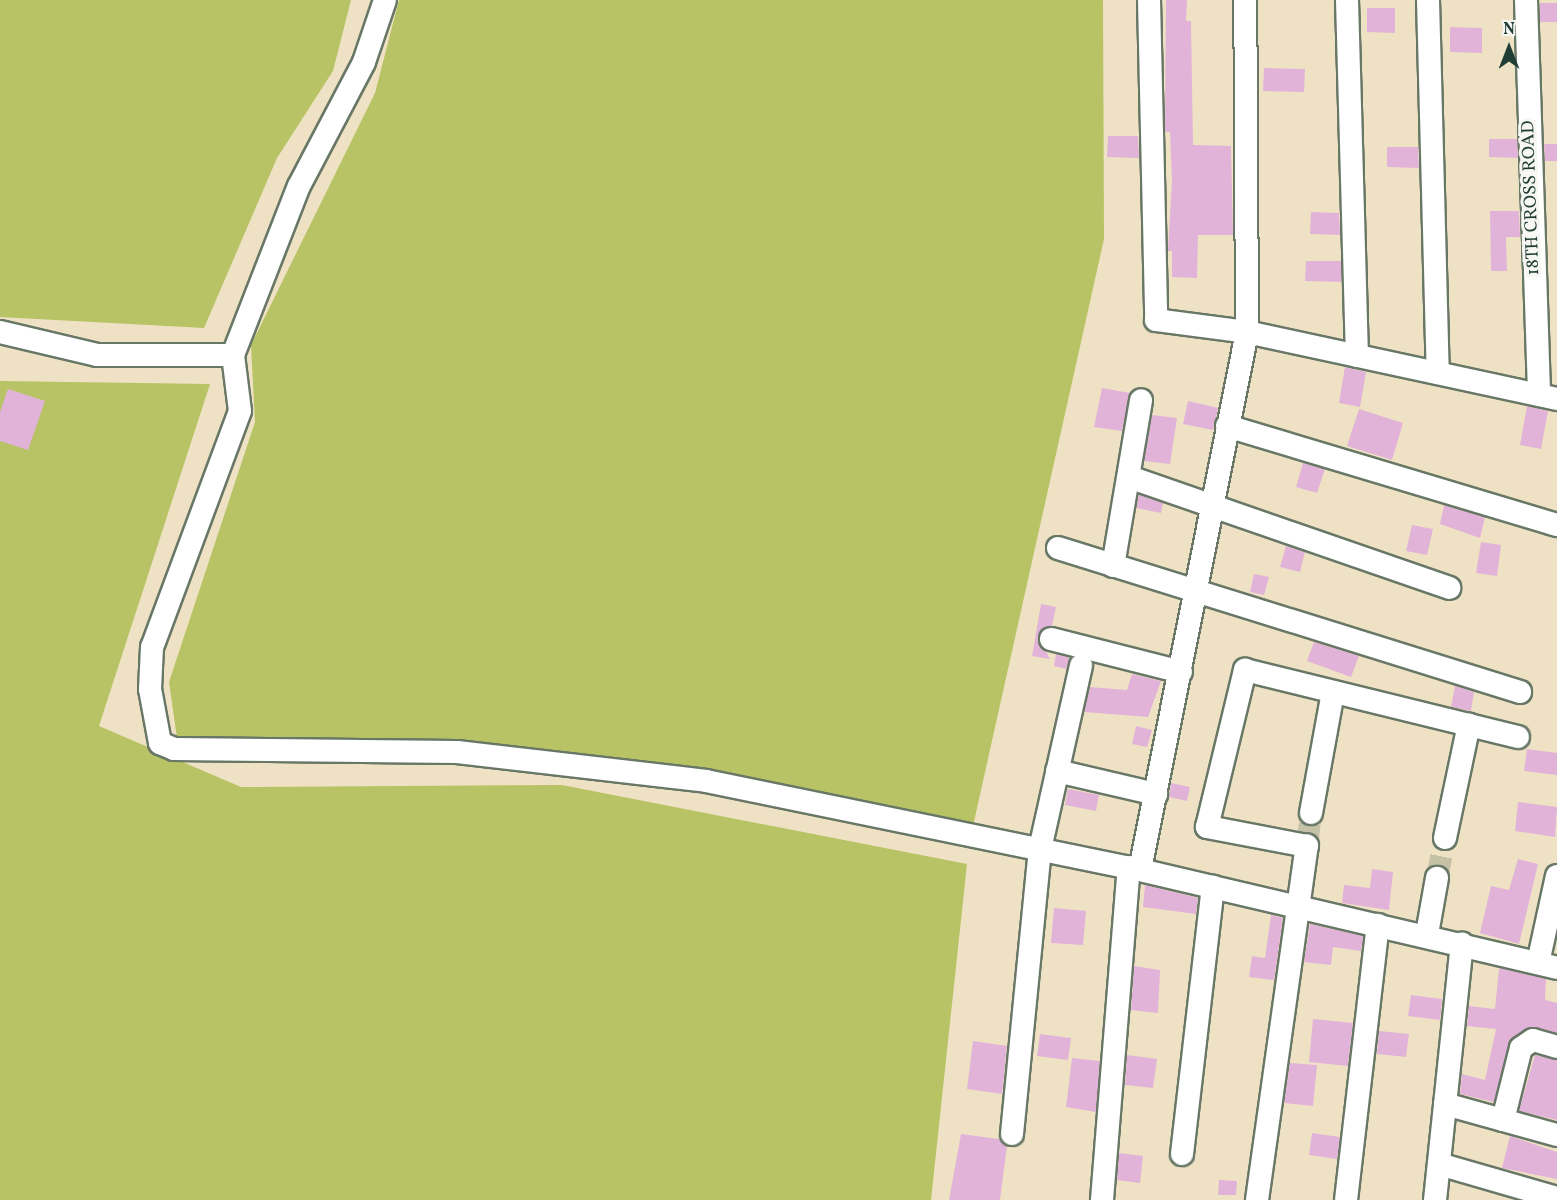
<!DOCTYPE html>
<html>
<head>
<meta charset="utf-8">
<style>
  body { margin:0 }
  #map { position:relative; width:1557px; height:1200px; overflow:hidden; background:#efe2c4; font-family:Vollkorn,serif }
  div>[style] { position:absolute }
  .green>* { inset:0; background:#b7c364 }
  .building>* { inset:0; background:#e2b3d8 }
  .minor-tunnel>* { height:22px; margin-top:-11px; transform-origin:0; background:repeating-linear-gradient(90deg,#c5c1a7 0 22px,transparent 0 33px) }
  .roads { filter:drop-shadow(2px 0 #687766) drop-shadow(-2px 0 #687766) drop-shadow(0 2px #687766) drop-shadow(0 -2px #687766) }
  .minor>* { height:22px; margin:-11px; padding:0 11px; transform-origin:11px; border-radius:11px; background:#fff }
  span { translate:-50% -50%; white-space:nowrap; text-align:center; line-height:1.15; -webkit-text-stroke:6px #f6f6f2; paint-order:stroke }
  .street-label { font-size:18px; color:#1f3d34 }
  .north { position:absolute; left:1479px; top:18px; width:60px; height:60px; -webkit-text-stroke:4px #f6f6f2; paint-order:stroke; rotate:0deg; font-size:16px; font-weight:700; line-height:24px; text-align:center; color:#1f3d34 }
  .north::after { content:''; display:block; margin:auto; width:21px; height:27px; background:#1f3d34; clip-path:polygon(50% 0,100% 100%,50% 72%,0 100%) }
</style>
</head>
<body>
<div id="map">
  <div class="green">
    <div style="clip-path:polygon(0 0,351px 0,333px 71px,277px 158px,204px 328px,0 317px)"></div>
    <div style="clip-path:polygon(399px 0,1103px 0,1104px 239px,973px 826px,488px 745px,177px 738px,169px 682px,255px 422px,251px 345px,375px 93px)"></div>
    <div style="clip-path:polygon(0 381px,210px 384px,99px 726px,241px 787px,562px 785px,967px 864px,931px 1200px,0 1200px)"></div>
  </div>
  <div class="building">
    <div style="clip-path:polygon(1166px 0,1187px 0,1186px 21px,1191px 21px,1193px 145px,1231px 146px,1233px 235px,1198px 235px,1197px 278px,1172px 277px,1172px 251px,1168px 251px,1172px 180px,1170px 132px,1165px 132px)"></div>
    <div style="clip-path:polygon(1540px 3px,1557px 3px,1557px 22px,1540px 22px)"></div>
    <div style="clip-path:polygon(1367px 8px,1395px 8px,1395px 33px,1367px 32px)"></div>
    <div style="clip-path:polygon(1450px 27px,1482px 28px,1482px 53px,1450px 52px)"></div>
    <div style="clip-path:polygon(1264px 68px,1305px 69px,1304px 92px,1263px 91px)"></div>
    <div style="clip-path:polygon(1108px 136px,1138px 136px,1139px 158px,1107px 157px)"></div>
    <div style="clip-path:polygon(1489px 139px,1517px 139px,1518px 158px,1489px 157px)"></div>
    <div style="clip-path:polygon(1544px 144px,1557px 144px,1557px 161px,1545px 161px)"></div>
    <div style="clip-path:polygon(1387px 147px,1418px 147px,1419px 168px,1387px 167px)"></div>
    <div style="clip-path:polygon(1490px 211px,1519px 211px,1520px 237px,1506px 237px,1507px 271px,1491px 271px)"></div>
    <div style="clip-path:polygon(1311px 212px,1339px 213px,1340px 235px,1310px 234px)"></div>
    <div style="clip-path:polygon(1306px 261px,1341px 261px,1341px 282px,1305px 281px)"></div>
    <div style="clip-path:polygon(1345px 367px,1366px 372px,1360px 407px,1339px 403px)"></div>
    <div style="clip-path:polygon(1102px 388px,1130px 393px,1122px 431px,1094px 427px)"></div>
    <div style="clip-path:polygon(8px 389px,45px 401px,28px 450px,0 441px,0 412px)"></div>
    <div style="clip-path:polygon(1188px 401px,1218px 408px,1213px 430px,1183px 424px)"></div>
    <div style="clip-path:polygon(1527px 406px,1548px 411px,1541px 449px,1520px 445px)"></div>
    <div style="clip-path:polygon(1359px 409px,1403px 423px,1392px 460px,1347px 446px)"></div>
    <div style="clip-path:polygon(1152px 415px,1177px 418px,1170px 464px,1144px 461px)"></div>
    <div style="clip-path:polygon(1303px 463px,1325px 469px,1317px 493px,1296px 487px)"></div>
    <div style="clip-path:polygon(1139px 495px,1163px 503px,1161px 513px,1136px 508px)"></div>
    <div style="clip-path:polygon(1444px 505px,1485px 517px,1480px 538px,1440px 524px)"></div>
    <div style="clip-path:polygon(1412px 525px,1433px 529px,1427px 555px,1406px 551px)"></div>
    <div style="clip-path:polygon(1481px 542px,1501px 545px,1497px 576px,1476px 573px)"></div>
    <div style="clip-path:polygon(1286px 546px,1305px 552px,1300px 572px,1280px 567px)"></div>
    <div style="clip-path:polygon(1254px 574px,1269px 577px,1264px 595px,1250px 592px)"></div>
    <div style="clip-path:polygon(1041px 604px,1056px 607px,1052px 626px,1038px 636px,1050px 659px,1032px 656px)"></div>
    <div style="clip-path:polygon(1314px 642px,1359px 656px,1351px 677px,1307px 661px)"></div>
    <div style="clip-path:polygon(1056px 654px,1070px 658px,1067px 669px,1054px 666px)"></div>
    <div style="clip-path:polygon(1132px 674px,1161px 681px,1148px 717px,1084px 712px,1090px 687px,1127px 690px)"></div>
    <div style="clip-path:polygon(1455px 686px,1474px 692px,1471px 711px,1451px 707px)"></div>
    <div style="clip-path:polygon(1136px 726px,1152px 730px,1147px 747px,1132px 744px)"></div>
    <div style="clip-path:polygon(1527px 749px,1557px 753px,1557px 775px,1524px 771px)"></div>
    <div style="clip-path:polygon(1171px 783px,1190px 787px,1187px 801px,1169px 797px)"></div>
    <div style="clip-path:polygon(1068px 789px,1099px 795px,1096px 811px,1065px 805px)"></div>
    <div style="clip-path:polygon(1518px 802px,1557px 807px,1555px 837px,1515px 831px)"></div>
    <div style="clip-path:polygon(1518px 859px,1538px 864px,1519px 944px,1480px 933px,1491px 886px,1509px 890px)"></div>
    <div style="clip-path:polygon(1372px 869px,1393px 872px,1389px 910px,1342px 903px,1344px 885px,1370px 888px)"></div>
    <div style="clip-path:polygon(1145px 885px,1198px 898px,1196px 914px,1143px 907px)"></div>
    <div style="clip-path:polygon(1054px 908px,1086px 911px,1083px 945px,1051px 943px)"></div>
    <div style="clip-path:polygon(1271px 915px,1283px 918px,1274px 980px,1249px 977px,1252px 956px,1265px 958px)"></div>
    <div style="clip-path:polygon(1310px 924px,1363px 936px,1361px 951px,1333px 947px,1331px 965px,1304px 962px)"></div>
    <div style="clip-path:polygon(1134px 966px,1160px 970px,1158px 1013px,1131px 1010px)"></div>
    <div style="clip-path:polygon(1499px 968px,1546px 979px,1545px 1000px,1557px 1003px,1557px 1033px,1531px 1027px,1513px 1037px,1494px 1102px,1460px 1094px,1462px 1074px,1485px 1080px,1496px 1029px,1467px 1026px,1469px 1006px,1495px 1009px)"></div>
    <div style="clip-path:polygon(1411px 995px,1442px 999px,1440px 1020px,1408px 1016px)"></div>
    <div style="clip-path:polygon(1313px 1019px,1353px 1023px,1348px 1066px,1309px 1062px)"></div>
    <div style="clip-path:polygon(1379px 1031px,1409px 1034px,1406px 1057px,1377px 1054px)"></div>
    <div style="clip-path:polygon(1040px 1034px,1071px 1038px,1068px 1060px,1037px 1056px)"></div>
    <div style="clip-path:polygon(973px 1041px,1007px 1046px,1002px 1094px,967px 1089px)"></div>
    <div style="clip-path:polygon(1127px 1055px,1157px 1059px,1153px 1088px,1125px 1085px)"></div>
    <div style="clip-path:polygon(1535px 1055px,1557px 1060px,1557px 1120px,1519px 1111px)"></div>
    <div style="clip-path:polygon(1072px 1058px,1100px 1061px,1096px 1112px,1066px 1107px)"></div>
    <div style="clip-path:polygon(1290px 1063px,1317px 1065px,1313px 1106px,1284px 1103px)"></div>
    <div style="clip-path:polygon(1312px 1133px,1340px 1137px,1337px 1159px,1309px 1155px)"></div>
    <div style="clip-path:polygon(961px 1134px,999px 1139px,1007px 1146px,1000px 1200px,949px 1200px)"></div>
    <div style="clip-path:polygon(1510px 1136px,1557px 1152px,1557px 1179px,1502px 1168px)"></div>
    <div style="clip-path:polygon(1119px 1153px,1143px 1156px,1140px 1183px,1117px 1180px)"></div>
    <div style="clip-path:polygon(1219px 1180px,1237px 1181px,1236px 1195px,1218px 1195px)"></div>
  </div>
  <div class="minor-tunnel">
    <div style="left:1307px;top:846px;width:33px;rotate:-83deg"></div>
    <div style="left:1437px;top:878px;width:41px;rotate:-78.7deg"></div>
  </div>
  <div class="roads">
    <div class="minor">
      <div style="left:1149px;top:0;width:320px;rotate:88.7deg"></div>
      <div style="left:1156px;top:320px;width:92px;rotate:7.5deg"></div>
      <div style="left:1247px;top:332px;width:332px;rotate:-90.3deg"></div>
      <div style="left:1347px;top:0;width:356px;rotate:88.4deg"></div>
      <div style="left:1428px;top:0;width:373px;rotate:88.5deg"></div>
      <div style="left:1526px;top:0;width:395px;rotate:88.1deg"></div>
      <div style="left:0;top:332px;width:100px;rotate:13.3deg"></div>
      <div style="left:97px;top:355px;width:136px"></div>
      <div style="left:233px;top:355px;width:181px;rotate:-68.7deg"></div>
      <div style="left:299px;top:186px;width:140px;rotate:-62.3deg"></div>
      <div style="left:364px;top:62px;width:65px;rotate:-71.3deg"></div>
      <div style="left:233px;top:355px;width:56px;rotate:82.9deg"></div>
      <div style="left:240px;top:411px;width:252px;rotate:110.4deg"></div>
      <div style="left:152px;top:647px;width:42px;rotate:92.7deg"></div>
      <div style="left:150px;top:689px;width:55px;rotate:79.5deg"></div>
      <div style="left:160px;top:743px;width:15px;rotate:23deg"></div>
      <div style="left:174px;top:749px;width:283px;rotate:0.6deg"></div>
      <div style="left:457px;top:752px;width:251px;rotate:6.6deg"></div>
      <div style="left:706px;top:781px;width:443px;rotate:11.6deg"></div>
      <div style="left:1140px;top:870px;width:428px;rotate:13.2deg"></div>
      <div style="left:1227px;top:426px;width:345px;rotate:16.7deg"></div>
      <div style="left:1129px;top:477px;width:339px;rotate:19.1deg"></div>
      <div style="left:1058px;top:548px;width:484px;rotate:17.3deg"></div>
      <div style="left:1113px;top:566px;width:168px;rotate:-80.4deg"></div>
      <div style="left:1051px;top:639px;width:134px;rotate:14.2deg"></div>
      <div style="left:1057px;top:771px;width:102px;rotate:13.1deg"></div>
      <div style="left:1311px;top:813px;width:123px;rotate:-79.7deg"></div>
      <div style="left:1445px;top:838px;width:116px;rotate:-78.1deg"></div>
      <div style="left:1140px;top:870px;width:549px;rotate:-78.75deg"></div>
      <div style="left:1247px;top:332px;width:317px;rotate:12.2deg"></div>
      <div style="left:1427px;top:934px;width:57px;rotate:-79.9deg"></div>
      <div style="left:1538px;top:963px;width:89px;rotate:-77.7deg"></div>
      <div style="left:1445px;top:1104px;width:116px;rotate:15.5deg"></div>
      <div style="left:1503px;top:1120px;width:74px;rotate:-76deg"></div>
      <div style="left:1521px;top:1048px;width:14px;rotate:-34deg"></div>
      <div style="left:1533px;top:1040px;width:25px;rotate:16deg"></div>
      <div style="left:1012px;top:1134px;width:286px;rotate:-84.4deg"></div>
      <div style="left:1040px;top:849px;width:188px;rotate:-77.4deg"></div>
      <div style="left:1182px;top:1154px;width:269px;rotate:-83.4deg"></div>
      <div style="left:1439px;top:1164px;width:123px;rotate:16.1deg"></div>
      <div style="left:1102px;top:1200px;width:334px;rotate:-85.4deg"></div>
      <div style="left:1257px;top:1200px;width:358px;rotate:-82deg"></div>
      <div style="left:1307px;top:846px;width:102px;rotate:-169.2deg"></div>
      <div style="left:1207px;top:827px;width:162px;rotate:-76.4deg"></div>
      <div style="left:1245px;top:670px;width:281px;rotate:13.8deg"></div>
      <div style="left:1346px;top:1200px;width:277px;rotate:-83.4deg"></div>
      <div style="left:1435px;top:1200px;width:258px;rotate:-84deg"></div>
    </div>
  </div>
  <div class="street-label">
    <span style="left:1532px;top:198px;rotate:-92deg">18TH CROSS ROAD</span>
  </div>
  <div class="north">N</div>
</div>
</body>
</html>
